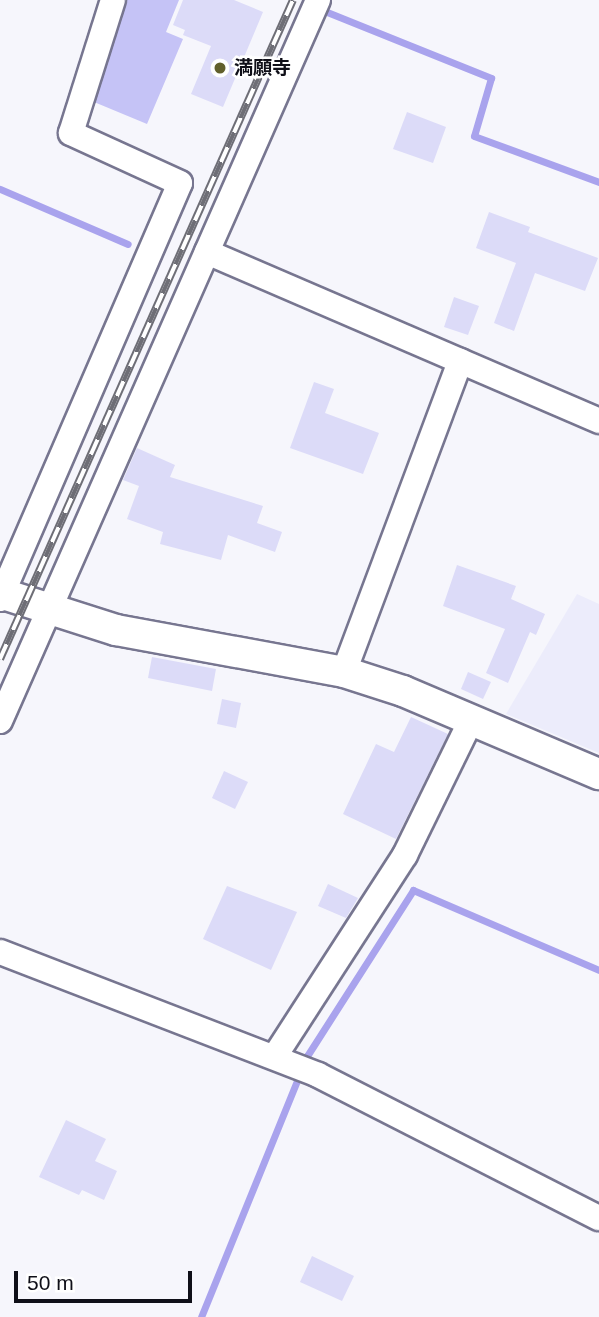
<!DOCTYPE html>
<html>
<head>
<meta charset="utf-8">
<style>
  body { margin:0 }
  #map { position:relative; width:599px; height:1317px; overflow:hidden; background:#f6f6fc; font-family:Arial,"Noto Sans JP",sans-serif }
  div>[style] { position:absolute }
  .built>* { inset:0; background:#ececfb }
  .green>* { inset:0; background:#c5c3f6 }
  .stream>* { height:7px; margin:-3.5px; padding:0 3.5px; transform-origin:3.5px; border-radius:3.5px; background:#a9a3ed }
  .building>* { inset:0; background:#dcdbf8 }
  .roads { filter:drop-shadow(2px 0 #777690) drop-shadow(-2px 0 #777690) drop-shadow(0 2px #777690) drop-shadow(0 -2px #777690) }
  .minor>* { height:24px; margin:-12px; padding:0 12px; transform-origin:12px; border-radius:12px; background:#fff }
  .tertiary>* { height:30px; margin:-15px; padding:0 15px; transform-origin:15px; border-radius:15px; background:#fff }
  .rail>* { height:8px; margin-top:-4px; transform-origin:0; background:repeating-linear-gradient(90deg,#fff 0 16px,#6e6e76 0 32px); box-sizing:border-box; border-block:2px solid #6e6e76 }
  .dots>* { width:19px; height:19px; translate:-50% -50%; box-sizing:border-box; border:4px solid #fff; border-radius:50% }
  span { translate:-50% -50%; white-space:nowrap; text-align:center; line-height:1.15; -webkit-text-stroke:5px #fff; paint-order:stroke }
  .poi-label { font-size:19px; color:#0f0f18; font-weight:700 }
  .left { translate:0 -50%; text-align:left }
  .scale { position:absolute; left:14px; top:1271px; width:178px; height:32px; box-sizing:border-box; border:4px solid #0f0f18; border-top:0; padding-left:9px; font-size:21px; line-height:24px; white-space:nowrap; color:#0f0f18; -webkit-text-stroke:5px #fff; paint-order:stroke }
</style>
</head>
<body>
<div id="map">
  <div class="built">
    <div style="clip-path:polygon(577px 594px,599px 604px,599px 753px,506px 714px)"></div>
  </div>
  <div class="green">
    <div style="clip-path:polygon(127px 0,179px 0,166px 32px,183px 39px,147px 124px,94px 102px)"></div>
  </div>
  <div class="stream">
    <div style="left:327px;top:12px;width:177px;rotate:21.9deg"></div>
    <div style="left:491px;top:78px;width:60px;rotate:106.3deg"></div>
    <div style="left:474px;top:136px;width:133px;rotate:20.2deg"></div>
    <div style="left:0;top:189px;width:139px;rotate:23.3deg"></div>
    <div style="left:201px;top:1317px;width:282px;rotate:-67.9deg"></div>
    <div style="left:307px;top:1056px;width:197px;rotate:-57.4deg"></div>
    <div style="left:413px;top:890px;width:202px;rotate:23.3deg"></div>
  </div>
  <div class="building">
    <div style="clip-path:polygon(183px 0,234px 0,263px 12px,223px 107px,191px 94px,211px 46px,183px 35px,185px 30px,173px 25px)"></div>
    <div style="clip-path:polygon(407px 112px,446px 127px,433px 163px,393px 149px)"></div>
    <div style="clip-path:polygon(489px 212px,530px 227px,528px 232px,598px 258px,585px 291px,535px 273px,514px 331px,494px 323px,516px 263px,476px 248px)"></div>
    <div style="clip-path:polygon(454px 297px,479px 306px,468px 335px,444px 327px)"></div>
    <div style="clip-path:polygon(314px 382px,334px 389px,325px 413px,379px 433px,363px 474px,290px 448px)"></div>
    <div style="clip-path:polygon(137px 448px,175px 465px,170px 477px,263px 506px,257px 523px,282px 532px,275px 552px,228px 535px,221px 560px,160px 544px,163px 532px,127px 519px,139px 486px,123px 480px)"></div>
    <div style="clip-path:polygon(457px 565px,516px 586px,511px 599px,545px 614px,536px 635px,530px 632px,508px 683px,486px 673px,505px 629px,443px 606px)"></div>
    <div style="clip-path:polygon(152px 657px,216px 669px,212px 691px,148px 678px)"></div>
    <div style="clip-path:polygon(468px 672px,491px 682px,483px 699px,461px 689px)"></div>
    <div style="clip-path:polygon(222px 699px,241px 703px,236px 728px,217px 724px)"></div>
    <div style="clip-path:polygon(411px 717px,448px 734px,396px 839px,343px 814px,376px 744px,394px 752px)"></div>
    <div style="clip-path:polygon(224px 771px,248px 782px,235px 809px,212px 798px)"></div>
    <div style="clip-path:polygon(328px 884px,358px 898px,346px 918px,318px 906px)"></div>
    <div style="clip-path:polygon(227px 886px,297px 912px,271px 970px,203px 939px)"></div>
    <div style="clip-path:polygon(66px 1120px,106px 1139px,95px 1161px,117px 1171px,104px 1200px,82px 1190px,79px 1195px,39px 1177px)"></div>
    <div style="clip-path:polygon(312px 1256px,354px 1276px,342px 1301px,300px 1282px)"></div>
  </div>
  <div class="roads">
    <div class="minor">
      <div style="left:207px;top:252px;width:427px;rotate:23.3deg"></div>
      <div style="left:0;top:599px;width:453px;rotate:-66.6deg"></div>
      <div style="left:180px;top:183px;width:120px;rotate:-155.4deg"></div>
      <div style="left:71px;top:133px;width:139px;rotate:-72.5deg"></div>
      <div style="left:344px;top:672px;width:332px;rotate:-69.5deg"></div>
      <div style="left:0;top:721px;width:788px;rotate:-66.2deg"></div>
      <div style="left:0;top:952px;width:341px;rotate:21.1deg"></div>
      <div style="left:318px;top:1075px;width:315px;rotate:27deg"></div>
      <div style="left:275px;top:1056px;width:239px;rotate:-57.1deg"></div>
      <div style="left:405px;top:855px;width:150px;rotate:-63.9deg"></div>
    </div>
    <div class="tertiary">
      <div style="left:0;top:593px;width:122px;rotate:17.7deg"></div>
      <div style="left:116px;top:630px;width:232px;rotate:10.4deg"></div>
      <div style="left:344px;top:672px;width:62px;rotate:17.9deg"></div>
      <div style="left:403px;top:691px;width:213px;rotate:23deg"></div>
    </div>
  </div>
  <div class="rail">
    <div style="left:0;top:659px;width:721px;rotate:-66.03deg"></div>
  </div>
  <div class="dots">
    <div style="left:220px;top:68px;background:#615f2c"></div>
  </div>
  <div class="poi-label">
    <span class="left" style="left:234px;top:68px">満願寺</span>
  </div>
  <div class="scale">50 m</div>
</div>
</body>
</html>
